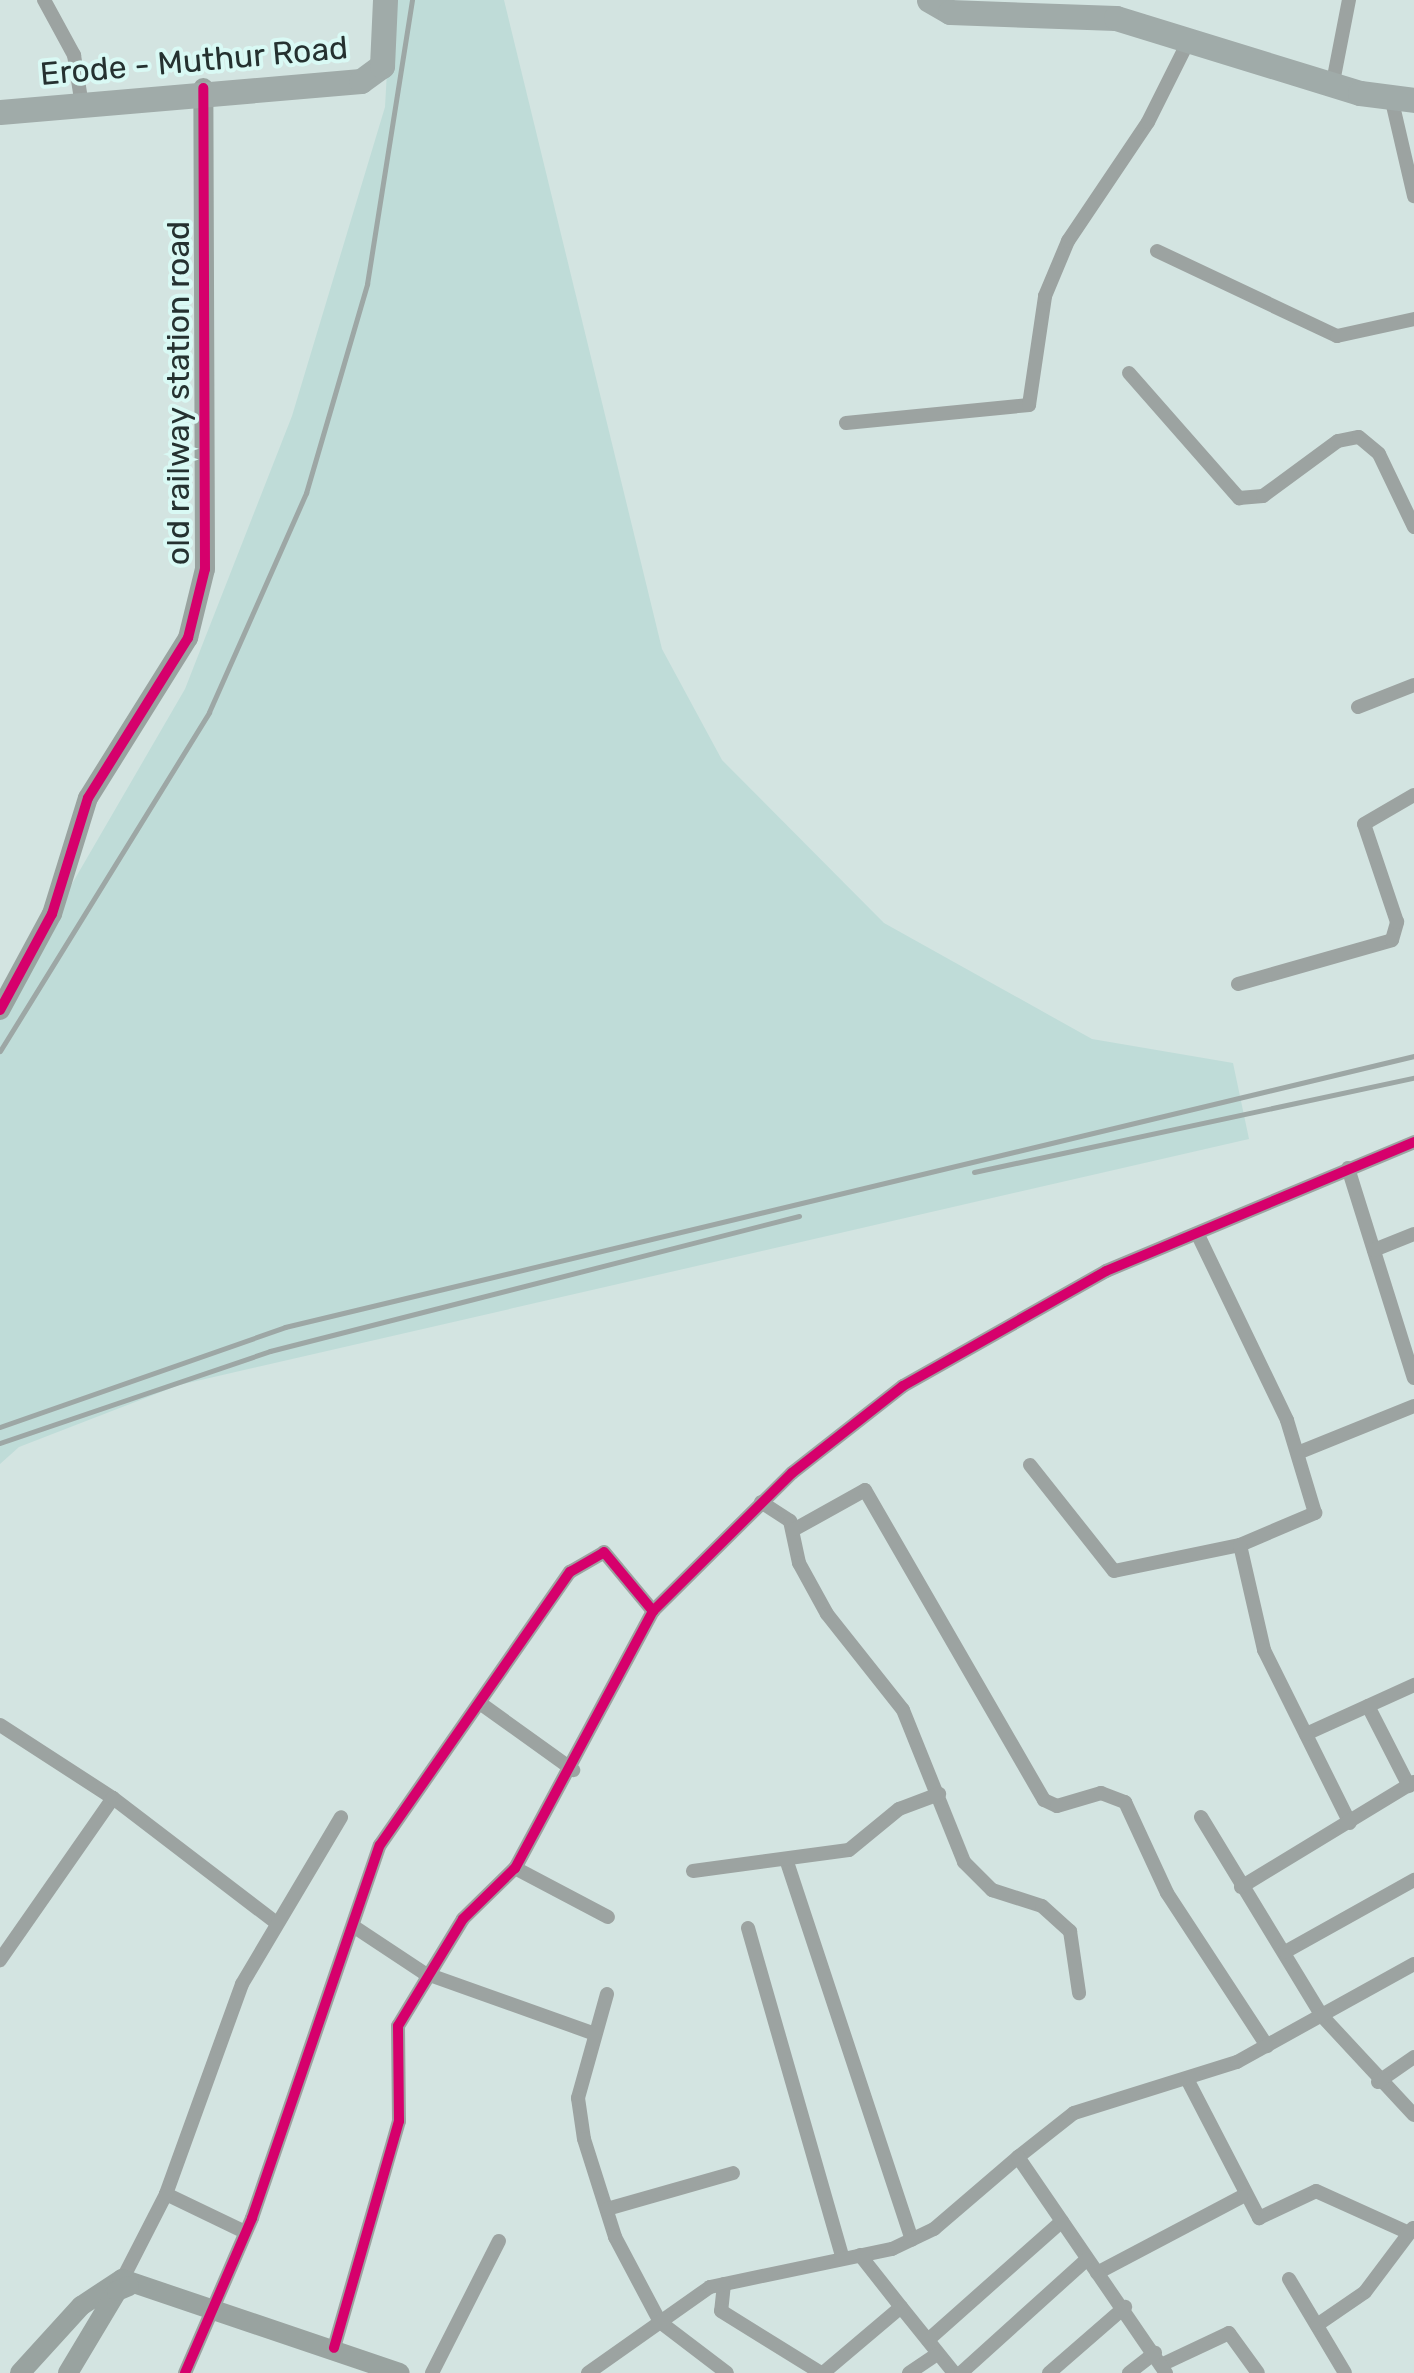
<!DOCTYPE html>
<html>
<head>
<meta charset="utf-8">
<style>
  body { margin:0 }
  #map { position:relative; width:1414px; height:2373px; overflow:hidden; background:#d3e4e1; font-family:Rubik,sans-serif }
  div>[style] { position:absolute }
  .built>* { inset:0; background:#bfdcd8 }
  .street>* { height:14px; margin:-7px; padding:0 7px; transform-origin:7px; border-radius:7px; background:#9ca3a1 }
  .secondary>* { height:20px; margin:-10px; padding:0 10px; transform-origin:10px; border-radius:10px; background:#99a3a0 }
  .highway>* { height:25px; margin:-12.5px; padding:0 12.5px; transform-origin:12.5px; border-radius:12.5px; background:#a0aba9 }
  .rail>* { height:5px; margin:-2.5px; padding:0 2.5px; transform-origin:2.5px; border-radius:2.5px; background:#9da7a5 }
  .cycleway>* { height:10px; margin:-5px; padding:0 5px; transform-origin:5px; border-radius:5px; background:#d6006c }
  span { translate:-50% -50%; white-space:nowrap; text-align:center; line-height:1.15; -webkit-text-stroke:8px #d9f9f4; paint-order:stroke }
  .street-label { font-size:32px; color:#253130 }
</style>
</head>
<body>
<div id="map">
  <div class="built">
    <div style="clip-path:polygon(391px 0,504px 0,662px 649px,722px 760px,884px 923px,1092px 1039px,1233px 1063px,1249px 1139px,179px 1385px,19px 1447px,0 1464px,0 1008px,185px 689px,292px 416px,385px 107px)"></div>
  </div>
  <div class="street">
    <div style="left:44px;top:0;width:63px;rotate:61.4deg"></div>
    <div style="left:74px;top:55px;width:45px;rotate:81deg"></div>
    <div style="left:1333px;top:82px;width:84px;rotate:-79deg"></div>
    <div style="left:1391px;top:97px;width:102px;rotate:76.9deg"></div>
    <div style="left:1157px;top:251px;width:199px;rotate:25.3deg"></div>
    <div style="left:1337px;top:336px;width:79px;rotate:-12.4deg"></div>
    <div style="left:1129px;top:373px;width:167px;rotate:48.7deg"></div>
    <div style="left:1239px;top:498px;width:24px;rotate:-5deg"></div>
    <div style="left:1263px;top:496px;width:93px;rotate:-36.3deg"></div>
    <div style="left:1338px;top:441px;width:21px;rotate:-11deg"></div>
    <div style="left:1359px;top:437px;width:26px;rotate:40deg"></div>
    <div style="left:1379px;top:454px;width:81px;rotate:64.4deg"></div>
    <div style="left:846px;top:423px;width:184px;rotate:-5.6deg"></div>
    <div style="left:1029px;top:405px;width:110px;rotate:-81.6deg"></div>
    <div style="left:1045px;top:296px;width:60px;rotate:-67.3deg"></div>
    <div style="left:1068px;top:241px;width:143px;rotate:-56.1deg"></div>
    <div style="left:1148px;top:122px;width:92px;rotate:-63.4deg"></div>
    <div style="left:1358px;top:707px;width:60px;rotate:-21.4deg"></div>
    <div style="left:1238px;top:984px;width:160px;rotate:-15.9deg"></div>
    <div style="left:1392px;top:940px;width:19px;rotate:-74deg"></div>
    <div style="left:1397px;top:922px;width:103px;rotate:-108.6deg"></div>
    <div style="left:1364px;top:824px;width:58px;rotate:-30.1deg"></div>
    <div style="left:1348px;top:1168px;width:220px;rotate:72.6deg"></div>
    <div style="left:1374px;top:1250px;width:43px;rotate:-21.8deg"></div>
    <div style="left:1300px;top:1452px;width:123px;rotate:-22deg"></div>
    <div style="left:1030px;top:1465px;width:135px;rotate:51.6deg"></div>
    <div style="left:1114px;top:1571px;width:129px;rotate:-11.7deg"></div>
    <div style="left:1240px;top:1545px;width:82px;rotate:-23.1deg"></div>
    <div style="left:1315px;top:1513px;width:97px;rotate:-106.8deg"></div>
    <div style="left:1287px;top:1420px;width:201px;rotate:-115.7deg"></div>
    <div style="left:761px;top:1502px;width:35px;rotate:33deg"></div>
    <div style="left:790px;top:1521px;width:43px;rotate:77.9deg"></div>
    <div style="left:799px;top:1563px;width:58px;rotate:61.2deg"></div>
    <div style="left:827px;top:1614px;width:122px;rotate:51.6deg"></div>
    <div style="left:903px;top:1710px;width:164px;rotate:68.1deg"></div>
    <div style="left:964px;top:1862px;width:40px;rotate:45deg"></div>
    <div style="left:992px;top:1890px;width:52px;rotate:17.7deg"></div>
    <div style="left:1042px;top:1906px;width:38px;rotate:42deg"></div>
    <div style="left:1070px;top:1931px;width:63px;rotate:81.7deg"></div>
    <div style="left:795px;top:1529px;width:80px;rotate:-29.1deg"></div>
    <div style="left:865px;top:1490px;width:358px;rotate:60deg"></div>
    <div style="left:1044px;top:1800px;width:14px;rotate:25deg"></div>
    <div style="left:1057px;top:1806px;width:46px;rotate:-16.5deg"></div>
    <div style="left:1101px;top:1793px;width:26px;rotate:21deg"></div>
    <div style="left:1125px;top:1802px;width:100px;rotate:65.2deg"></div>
    <div style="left:1167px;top:1893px;width:183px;rotate:56.8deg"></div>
    <div style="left:1240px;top:1545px;width:108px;rotate:77.1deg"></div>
    <div style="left:1264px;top:1650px;width:193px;rotate:63.6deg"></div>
    <div style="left:653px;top:1611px;width:196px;rotate:-44.8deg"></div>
    <div style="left:792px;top:1473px;width:141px;rotate:-38.1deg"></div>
    <div style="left:903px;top:1386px;width:233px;rotate:-29.5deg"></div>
    <div style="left:1106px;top:1271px;width:334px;rotate:-22.7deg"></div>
    <div style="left:484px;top:1706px;width:110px;rotate:35.7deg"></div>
    <div style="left:1368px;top:1706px;width:90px;rotate:62.9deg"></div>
    <div style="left:0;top:1725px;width:135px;rotate:32.9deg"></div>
    <div style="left:113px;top:1798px;width:198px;rotate:124.9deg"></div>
    <div style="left:1306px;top:1734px;width:119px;rotate:-24.4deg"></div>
    <div style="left:113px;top:1798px;width:203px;rotate:37.4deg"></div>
    <div style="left:1201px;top:1817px;width:233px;rotate:58.7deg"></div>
    <div style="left:1322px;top:2016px;width:135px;rotate:47.1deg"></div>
    <div style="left:786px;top:1859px;width:401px;rotate:71.7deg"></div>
    <div style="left:515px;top:1868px;width:105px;rotate:27.8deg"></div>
    <div style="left:693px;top:1871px;width:157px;rotate:-7.7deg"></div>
    <div style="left:849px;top:1850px;width:65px;rotate:-39.4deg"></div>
    <div style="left:899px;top:1809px;width:43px;rotate:-20.6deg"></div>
    <div style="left:1241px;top:1887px;width:202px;rotate:-31.3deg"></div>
    <div style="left:356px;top:1928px;width:82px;rotate:33.5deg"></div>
    <div style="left:424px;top:1973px;width:176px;rotate:19.6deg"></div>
    <div style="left:748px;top:1928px;width:341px;rotate:74deg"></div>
    <div style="left:1285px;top:1952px;width:148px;rotate:-29.2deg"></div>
    <div style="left:607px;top:1994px;width:108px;rotate:105.6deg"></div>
    <div style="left:578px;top:2098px;width:41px;rotate:81.7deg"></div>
    <div style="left:584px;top:2139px;width:103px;rotate:72.4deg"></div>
    <div style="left:615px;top:2237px;width:96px;rotate:62.1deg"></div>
    <div style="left:660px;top:2322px;width:84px;rotate:37.3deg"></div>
    <div style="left:1187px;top:2079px;width:157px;rotate:62.6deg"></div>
    <div style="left:1259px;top:2218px;width:63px;rotate:-25.3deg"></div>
    <div style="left:1316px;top:2191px;width:100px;rotate:24.3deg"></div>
    <div style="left:1378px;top:2082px;width:44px;rotate:-34.8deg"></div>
    <div style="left:1018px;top:2157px;width:71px;rotate:-38.2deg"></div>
    <div style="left:1074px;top:2113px;width:171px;rotate:-17.4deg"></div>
    <div style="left:1237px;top:2062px;width:202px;rotate:-29deg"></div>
    <div style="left:166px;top:2194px;width:88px;rotate:25.7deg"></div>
    <div style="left:607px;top:2209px;width:131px;rotate:-15.9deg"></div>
    <div style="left:860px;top:2255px;width:66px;rotate:51.7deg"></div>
    <div style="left:1097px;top:2273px;width:163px;rotate:-27.8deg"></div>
    <div style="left:1289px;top:2279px;width:109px;rotate:59.2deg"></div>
    <div style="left:120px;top:2284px;width:101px;rotate:-62.9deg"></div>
    <div style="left:166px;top:2194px;width:223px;rotate:-70.1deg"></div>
    <div style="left:242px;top:1984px;width:194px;rotate:-59.3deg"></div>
    <div style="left:724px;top:2284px;width:27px;rotate:96deg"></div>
    <div style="left:721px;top:2311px;width:118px;rotate:31.8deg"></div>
    <div style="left:1317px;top:2325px;width:58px;rotate:-34.5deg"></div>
    <div style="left:1365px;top:2292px;width:80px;rotate:-53.1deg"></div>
    <div style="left:928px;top:2340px;width:179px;rotate:-41.6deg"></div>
    <div style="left:1161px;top:2365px;width:75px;rotate:-25.2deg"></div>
    <div style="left:1229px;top:2333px;width:49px;rotate:54.1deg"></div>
    <div style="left:185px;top:2373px;width:169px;rotate:-66.6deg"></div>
    <div style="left:252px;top:2218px;width:394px;rotate:-71.1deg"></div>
    <div style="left:380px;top:1845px;width:333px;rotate:-55.2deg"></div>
    <div style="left:570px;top:1572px;width:39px;rotate:-30deg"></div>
    <div style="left:604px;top:1552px;width:77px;rotate:50.3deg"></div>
    <div style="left:653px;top:1611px;width:292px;rotate:118.2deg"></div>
    <div style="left:515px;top:1868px;width:73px;rotate:135.6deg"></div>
    <div style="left:463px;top:1919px;width:125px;rotate:121.3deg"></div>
    <div style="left:398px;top:2026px;width:95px;rotate:89.4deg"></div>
    <div style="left:399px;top:2121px;width:236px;rotate:106deg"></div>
    <div style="left:432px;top:2373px;width:148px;rotate:-63.1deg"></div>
    <div style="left:588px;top:2373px;width:149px;rotate:-35.2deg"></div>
    <div style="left:710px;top:2287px;width:186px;rotate:-11.8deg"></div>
    <div style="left:892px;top:2249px;width:47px;rotate:-25.5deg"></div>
    <div style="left:934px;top:2229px;width:111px;rotate:-40.6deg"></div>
    <div style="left:1018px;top:2157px;width:262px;rotate:55.6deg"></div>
    <div style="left:823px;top:2373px;width:102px;rotate:-40.2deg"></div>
    <div style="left:901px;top:2307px;width:85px;rotate:51.2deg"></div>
    <div style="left:909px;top:2373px;width:34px;rotate:-34deg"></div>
    <div style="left:961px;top:2373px;width:169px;rotate:-42.1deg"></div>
    <div style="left:1049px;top:2373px;width:101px;rotate:-41deg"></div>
    <div style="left:1129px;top:2373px;width:33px;rotate:-38deg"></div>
  </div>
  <div class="secondary">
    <div style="left:0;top:1010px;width:109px;rotate:-61.6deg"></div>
    <div style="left:52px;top:914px;width:121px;rotate:-72.8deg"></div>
    <div style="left:88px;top:798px;width:189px;rotate:-58deg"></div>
    <div style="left:188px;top:638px;width:71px;rotate:-76.2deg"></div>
    <div style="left:205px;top:569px;width:481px;rotate:-90.2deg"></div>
    <div style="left:20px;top:2373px;width:91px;rotate:-47.7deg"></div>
    <div style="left:81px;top:2306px;width:49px;rotate:-33.4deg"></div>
    <div style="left:122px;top:2279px;width:293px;rotate:18.7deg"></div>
    <div style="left:68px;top:2373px;width:96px;rotate:-59.1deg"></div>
    <div style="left:117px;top:2291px;width:13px;rotate:-23deg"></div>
  </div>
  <div class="highway">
    <div style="left:929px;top:0;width:24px;rotate:30deg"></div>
    <div style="left:950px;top:12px;width:166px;rotate:2.1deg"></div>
    <div style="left:1116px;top:18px;width:255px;rotate:17.1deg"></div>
    <div style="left:1360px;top:93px;width:54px;rotate:7.4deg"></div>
    <div style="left:0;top:112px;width:362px;rotate:-4.9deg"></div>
    <div style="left:361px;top:81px;width:26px;rotate:-36deg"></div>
    <div style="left:382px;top:66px;width:66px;rotate:-87.4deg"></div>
  </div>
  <div class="rail">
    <div style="left:0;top:1051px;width:398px;rotate:-58.3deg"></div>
    <div style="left:209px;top:712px;width:240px;rotate:-66.1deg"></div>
    <div style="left:306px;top:493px;width:218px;rotate:-73.7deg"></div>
    <div style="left:367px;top:284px;width:288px;rotate:-81deg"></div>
    <div style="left:974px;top:1172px;width:450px;rotate:-12.1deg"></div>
    <div style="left:0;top:1427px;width:302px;rotate:-19.3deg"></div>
    <div style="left:285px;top:1327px;width:1161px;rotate:-13.5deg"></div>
    <div style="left:0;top:1443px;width:285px;rotate:-18.8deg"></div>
    <div style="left:270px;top:1351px;width:546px;rotate:-14.32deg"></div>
  </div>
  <div class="cycleway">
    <div style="left:0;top:1010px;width:109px;rotate:-61.6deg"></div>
    <div style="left:52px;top:914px;width:121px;rotate:-72.8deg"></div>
    <div style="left:88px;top:798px;width:189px;rotate:-58deg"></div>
    <div style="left:188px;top:638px;width:71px;rotate:-76.2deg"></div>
    <div style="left:205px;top:569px;width:481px;rotate:-90.2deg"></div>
    <div style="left:653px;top:1611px;width:196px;rotate:-44.8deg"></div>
    <div style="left:792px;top:1473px;width:141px;rotate:-38.1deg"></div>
    <div style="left:903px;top:1386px;width:233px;rotate:-29.5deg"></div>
    <div style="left:1106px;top:1271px;width:334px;rotate:-22.7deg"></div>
    <div style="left:185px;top:2373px;width:169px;rotate:-66.6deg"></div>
    <div style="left:252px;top:2218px;width:394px;rotate:-71.1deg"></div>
    <div style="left:380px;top:1845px;width:333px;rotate:-55.2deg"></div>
    <div style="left:570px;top:1572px;width:39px;rotate:-30deg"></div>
    <div style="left:604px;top:1552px;width:77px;rotate:50.3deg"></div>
    <div style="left:653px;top:1611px;width:292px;rotate:118.2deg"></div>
    <div style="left:515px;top:1868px;width:73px;rotate:135.6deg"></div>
    <div style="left:463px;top:1919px;width:125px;rotate:121.3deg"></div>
    <div style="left:398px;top:2026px;width:95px;rotate:89.4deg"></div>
    <div style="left:399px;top:2121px;width:236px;rotate:106deg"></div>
  </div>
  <div class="street-label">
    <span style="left:194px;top:61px;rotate:-5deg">Erode - Muthur Road</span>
    <span style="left:178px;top:393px;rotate:-90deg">old railway station road</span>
  </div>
</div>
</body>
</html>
